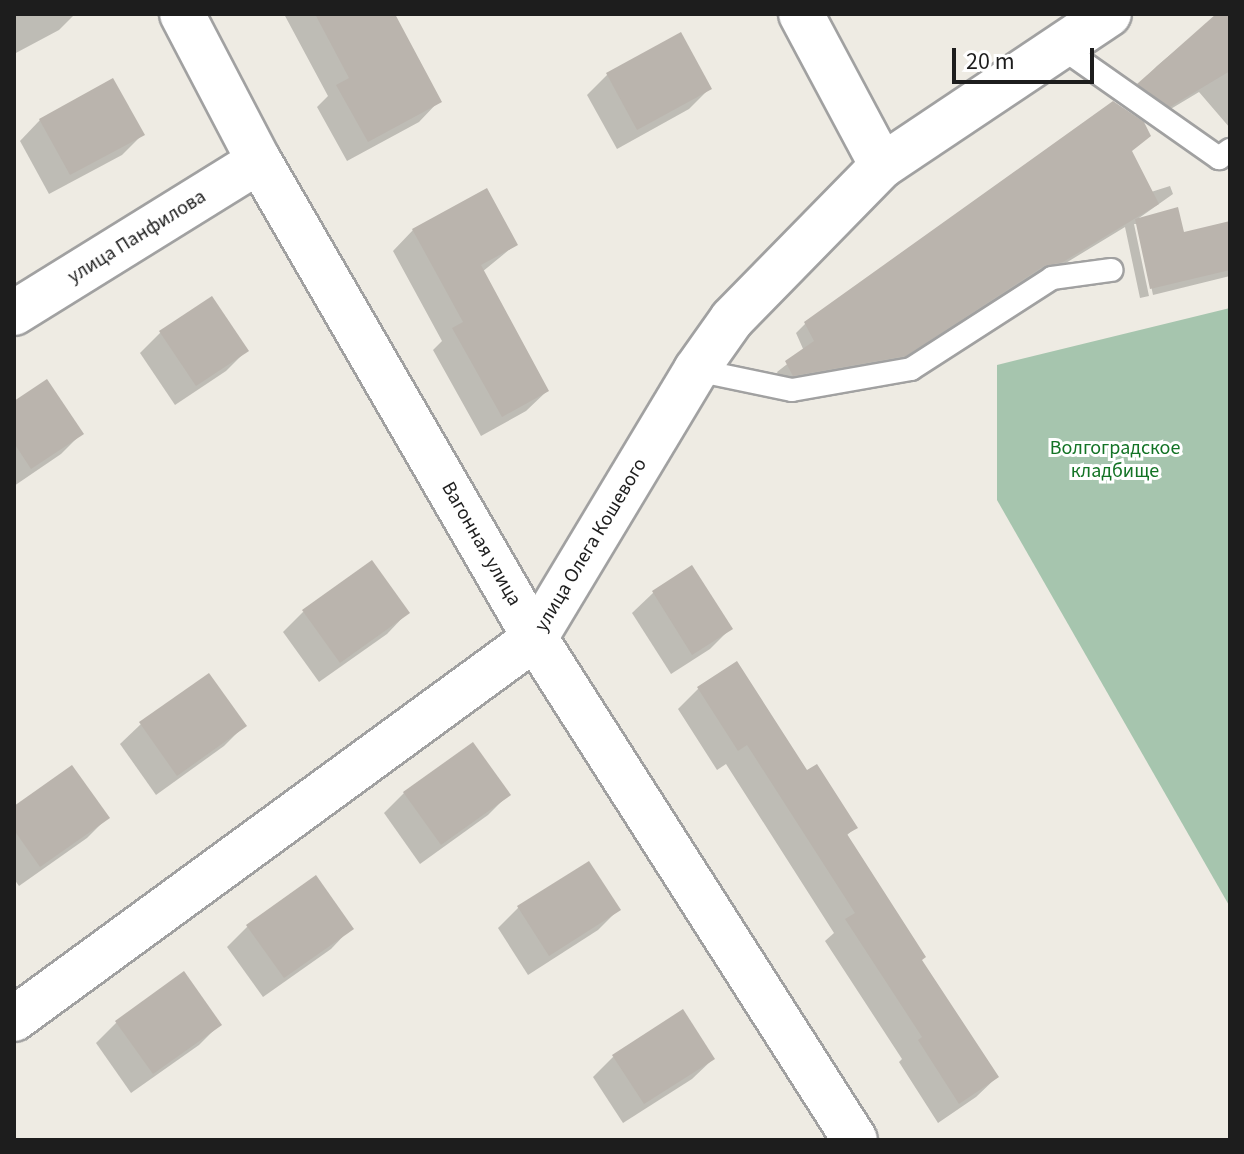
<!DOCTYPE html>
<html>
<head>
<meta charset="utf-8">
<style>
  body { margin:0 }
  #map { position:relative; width:1244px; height:1154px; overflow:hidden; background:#eeebe3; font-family:"Source Sans 3",sans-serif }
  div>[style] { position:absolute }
  .cemetery>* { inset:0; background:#a6c5ae }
  .shadow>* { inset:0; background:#0003 }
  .building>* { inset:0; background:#bab4ad }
  .roads { filter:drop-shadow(2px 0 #a1a1a1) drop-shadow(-2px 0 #a1a1a1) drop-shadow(0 2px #a1a1a1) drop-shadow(0 -2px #a1a1a1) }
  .lane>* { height:22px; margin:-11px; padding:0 11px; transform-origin:11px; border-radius:11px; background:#fff }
  .street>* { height:44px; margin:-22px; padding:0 22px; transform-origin:22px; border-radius:22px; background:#fff }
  span { translate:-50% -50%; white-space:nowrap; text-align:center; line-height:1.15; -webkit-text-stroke:6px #fff; paint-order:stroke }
  .street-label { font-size:20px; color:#1d1d1d }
  .park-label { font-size:20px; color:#137325 }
  .frame { position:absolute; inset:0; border:16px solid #1d1d1d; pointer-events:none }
  .scale { position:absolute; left:952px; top:48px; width:142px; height:36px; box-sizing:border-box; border:4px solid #1d1d1d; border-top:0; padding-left:10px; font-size:24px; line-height:28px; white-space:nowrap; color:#1d1d1d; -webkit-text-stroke:6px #fff; paint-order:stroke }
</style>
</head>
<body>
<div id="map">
  <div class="cemetery">
    <div style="clip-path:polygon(1230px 308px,1230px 907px,997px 500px,997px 365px)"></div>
  </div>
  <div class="shadow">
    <div style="clip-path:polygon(14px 14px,75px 14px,59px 30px,14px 54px)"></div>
    <div style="clip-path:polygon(284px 14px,393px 14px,439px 101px,419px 122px,347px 161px,317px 107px,328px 96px)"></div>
    <div style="clip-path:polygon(1219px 14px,1230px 14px,1230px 128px,1199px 92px,1159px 116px,1129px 95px,1157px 66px)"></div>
    <div style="clip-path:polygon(607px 75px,710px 88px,689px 109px,617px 149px,587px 95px)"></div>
    <div style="clip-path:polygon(40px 120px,142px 135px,122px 155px,49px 194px,20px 141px)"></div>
    <div style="clip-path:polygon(1131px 152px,1151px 192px,1170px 186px,1173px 194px,1139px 218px,1183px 234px,1230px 223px,1230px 276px,1153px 295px,1138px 224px,1134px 224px,1149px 296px,1140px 298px,1125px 227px,1051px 272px,1032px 276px,894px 365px,783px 385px,777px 372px,804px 351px,796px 333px,806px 323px)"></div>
    <div style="clip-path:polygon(413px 230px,515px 245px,482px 272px,547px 391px,526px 411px,481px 436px,433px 350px,442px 341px,393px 251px)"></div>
    <div style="clip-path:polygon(161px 332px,246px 351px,226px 371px,175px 405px,140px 353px)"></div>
    <div style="clip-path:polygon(14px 404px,81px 434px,61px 454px,14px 486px)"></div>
    <div style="clip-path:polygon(692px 568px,730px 629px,710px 649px,671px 674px,632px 613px,653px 593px)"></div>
    <div style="clip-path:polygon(303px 612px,407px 613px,387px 634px,319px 682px,283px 632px)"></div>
    <div style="clip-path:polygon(737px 664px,807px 773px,855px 828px,846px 836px,920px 961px,997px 1077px,976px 1097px,938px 1123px,899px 1062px,902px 1059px,825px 941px,834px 933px,726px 764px,717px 770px,678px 709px,698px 689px)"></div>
    <div style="clip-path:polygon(141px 724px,244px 726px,224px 746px,156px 795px,120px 744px)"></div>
    <div style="clip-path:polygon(404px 793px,508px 795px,488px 815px,420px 864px,384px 813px)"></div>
    <div style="clip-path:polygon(14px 808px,107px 818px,87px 838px,19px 886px,14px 879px)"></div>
    <div style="clip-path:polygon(315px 878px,351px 928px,331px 949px,263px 997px,227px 947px,247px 927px)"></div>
    <div style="clip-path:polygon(519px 907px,618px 910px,598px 930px,528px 975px,498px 928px)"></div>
    <div style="clip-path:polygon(184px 974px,220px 1024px,199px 1045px,131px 1093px,96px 1043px,116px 1023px)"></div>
    <div style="clip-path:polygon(613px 1057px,713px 1059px,692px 1079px,623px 1123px,593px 1077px)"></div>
  </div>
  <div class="building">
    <div style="clip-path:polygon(315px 14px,395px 14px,442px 102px,368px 142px,336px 85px,349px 78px)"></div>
    <div style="clip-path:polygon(1216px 14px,1230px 14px,1230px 71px,1170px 107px,1137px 84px)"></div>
    <div style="clip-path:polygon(681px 32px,712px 89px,637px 130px,606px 73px)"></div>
    <div style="clip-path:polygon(113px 78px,145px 135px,70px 175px,39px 119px)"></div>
    <div style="clip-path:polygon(1113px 101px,1144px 122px,1151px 136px,1132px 151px,1159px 204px,1063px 262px,1044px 266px,906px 356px,793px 376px,785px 361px,814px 341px,804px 322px)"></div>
    <div style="clip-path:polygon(487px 188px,518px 245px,481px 265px,549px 391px,502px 417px,452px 328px,463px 322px,412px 229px)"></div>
    <div style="clip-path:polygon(1178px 207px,1184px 232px,1230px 221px,1230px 270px,1150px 289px,1135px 219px)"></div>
    <div style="clip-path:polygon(212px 296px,249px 351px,196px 386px,159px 331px)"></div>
    <div style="clip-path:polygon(47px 379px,84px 434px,31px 469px,14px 443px,14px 401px)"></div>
    <div style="clip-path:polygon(372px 560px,410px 613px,340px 663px,302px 610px)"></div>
    <div style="clip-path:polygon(692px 565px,733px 629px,692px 655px,652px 591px)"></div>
    <div style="clip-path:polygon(737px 661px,807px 770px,817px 764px,858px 828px,847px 834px,926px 957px,922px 960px,999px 1077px,959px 1104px,918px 1040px,922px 1037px,845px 919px,855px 913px,747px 745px,738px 751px,697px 687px)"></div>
    <div style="clip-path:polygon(209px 673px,247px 726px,177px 776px,139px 722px)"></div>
    <div style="clip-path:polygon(473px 742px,511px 795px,441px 845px,403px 792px)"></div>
    <div style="clip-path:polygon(72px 765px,110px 818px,40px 867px,14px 830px,14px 806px)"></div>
    <div style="clip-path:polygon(589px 861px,621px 910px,549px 956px,517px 906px)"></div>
    <div style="clip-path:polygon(316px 875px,354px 929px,284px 978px,246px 925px)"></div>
    <div style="clip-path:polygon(184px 971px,222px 1025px,153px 1074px,115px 1021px)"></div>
    <div style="clip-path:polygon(683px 1009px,715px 1059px,644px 1104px,612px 1055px)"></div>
  </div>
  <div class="roads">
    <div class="lane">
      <div style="left:1058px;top:45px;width:197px;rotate:35.1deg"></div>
      <div style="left:1219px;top:158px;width:14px;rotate:-36deg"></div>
      <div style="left:696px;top:370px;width:98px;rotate:11.8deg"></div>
      <div style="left:792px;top:390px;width:121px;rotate:-10deg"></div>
      <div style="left:911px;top:369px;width:168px;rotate:-32.8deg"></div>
      <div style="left:1052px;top:278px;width:60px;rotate:-7.7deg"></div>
    </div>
    <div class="street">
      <div style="left:182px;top:14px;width:166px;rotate:62.4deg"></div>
      <div style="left:259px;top:161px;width:551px;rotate:59.95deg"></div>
      <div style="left:535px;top:638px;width:595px;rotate:57.48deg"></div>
      <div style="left:801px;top:14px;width:172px;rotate:61.9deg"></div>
      <div style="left:14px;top:313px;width:288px;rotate:-31.8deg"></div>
      <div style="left:14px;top:1019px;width:645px;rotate:-36.18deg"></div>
      <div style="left:535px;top:638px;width:313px;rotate:-59deg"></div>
      <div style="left:696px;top:370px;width:62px;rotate:-54.8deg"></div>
      <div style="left:732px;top:319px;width:214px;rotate:-45.6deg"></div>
      <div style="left:882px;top:166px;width:273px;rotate:-33.8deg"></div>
    </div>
  </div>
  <div class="street-label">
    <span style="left:137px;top:237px;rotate:-32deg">улица Панфилова</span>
    <span style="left:481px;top:544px;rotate:60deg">Вагонная улица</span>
    <span style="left:591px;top:545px;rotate:-59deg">улица Олега Кошевого</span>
  </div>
  <div class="park-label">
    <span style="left:1115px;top:460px">Волгоградское<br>кладбище</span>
  </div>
  <div class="frame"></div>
  <div class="scale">20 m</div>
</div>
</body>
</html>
